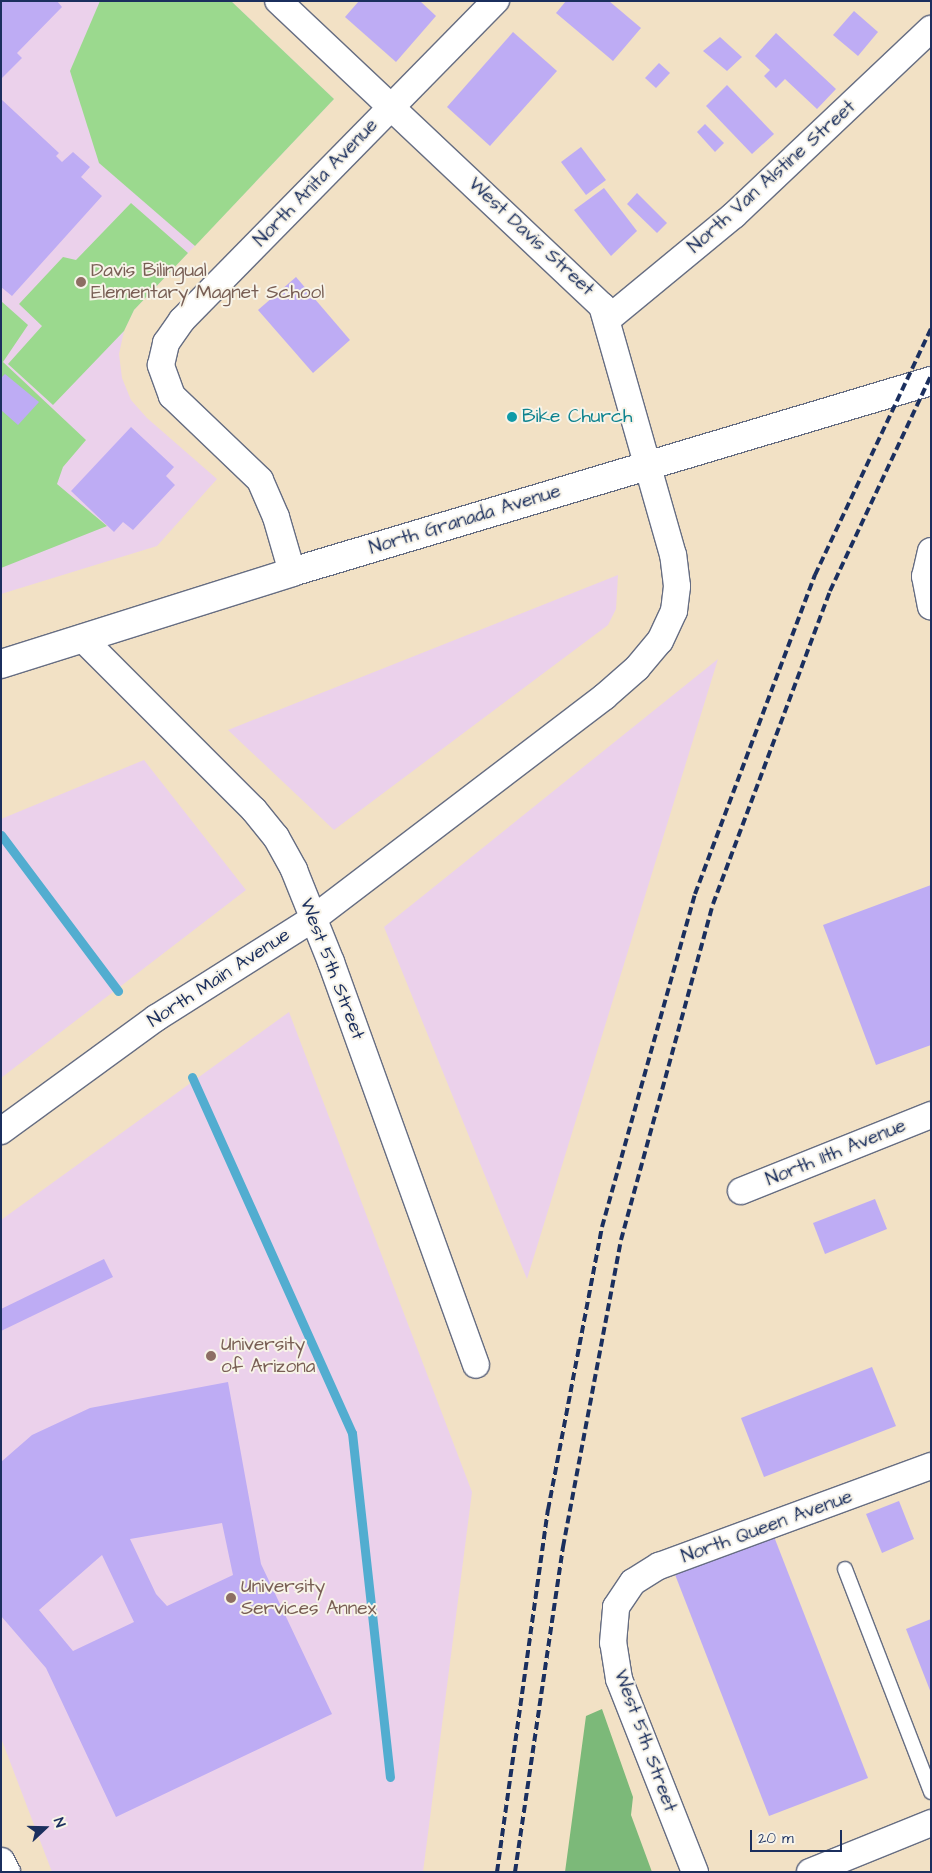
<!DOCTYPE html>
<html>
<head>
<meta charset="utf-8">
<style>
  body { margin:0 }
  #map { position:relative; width:932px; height:1873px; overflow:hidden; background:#f2e1c5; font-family:"Architects Daughter",sans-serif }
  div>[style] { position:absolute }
  .built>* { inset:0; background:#ebd1eb }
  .green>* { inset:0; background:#9bd98e }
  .forest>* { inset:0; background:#7cb979 }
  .stream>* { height:9px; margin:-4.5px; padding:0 4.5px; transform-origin:4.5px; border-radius:4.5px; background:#52add0 }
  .building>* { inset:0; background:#beacf4 }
  .roads { filter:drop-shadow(1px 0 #666d82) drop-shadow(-1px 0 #666d82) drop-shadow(0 1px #666d82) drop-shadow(0 -1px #666d82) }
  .lane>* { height:14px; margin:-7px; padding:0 7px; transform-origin:7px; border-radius:7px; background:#fff }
  .street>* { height:26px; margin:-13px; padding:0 13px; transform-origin:13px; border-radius:13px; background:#fff }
  .secondary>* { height:28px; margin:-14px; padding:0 14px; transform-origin:14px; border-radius:14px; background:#fff }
  .primary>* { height:28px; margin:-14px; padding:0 14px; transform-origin:14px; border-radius:14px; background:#fff }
  .rail>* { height:4px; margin-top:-2px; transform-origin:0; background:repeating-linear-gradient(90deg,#1b2f5e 0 8px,transparent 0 12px) }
  .dots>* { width:14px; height:14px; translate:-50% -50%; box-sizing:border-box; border:2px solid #f7f3e8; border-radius:50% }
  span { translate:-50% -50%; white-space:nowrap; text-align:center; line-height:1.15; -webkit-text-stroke:4px #f7f3e8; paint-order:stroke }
  .street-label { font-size:19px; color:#1b2f5e }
  .education-label { font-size:19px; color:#785e54 }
  .left { translate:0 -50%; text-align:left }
  .culture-label { font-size:19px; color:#0d838f }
  .frame { position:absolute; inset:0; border:2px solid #1b2f5e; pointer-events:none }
  .north { position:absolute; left:20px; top:1803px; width:50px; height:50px; -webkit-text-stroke:4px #f7f3e8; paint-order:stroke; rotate:69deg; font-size:14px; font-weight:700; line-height:20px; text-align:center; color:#1b2f5e }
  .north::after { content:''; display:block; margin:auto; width:18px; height:22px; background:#1b2f5e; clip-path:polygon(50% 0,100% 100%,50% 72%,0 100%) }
  .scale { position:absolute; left:750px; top:1830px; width:92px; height:22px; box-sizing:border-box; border:2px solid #1b2f5e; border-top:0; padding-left:6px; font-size:15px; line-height:18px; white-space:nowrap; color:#1b2f5e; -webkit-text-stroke:4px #f7f3e8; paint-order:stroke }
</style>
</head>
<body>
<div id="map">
  <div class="built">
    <div style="clip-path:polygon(1px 1px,231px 1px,334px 99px,134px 310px,124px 331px,119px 354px,122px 378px,131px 400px,147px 418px,217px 479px,157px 546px,1px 594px)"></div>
    <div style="clip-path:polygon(618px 575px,616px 609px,608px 625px,334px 830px,228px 730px)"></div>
    <div style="clip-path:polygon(718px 659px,527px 1279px,384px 927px)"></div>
    <div style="clip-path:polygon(144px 760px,246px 890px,1px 1078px,1px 819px)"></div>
    <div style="clip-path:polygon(289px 1012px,472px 1492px,423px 1872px,52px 1872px,1px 1738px,1px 1220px)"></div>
  </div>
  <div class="green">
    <div style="clip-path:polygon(100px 1px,231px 1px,334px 99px,195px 246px,99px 163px,70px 71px)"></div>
    <div style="clip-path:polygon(131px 203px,188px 253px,134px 310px,124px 331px,53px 405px,8px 364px,42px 326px,19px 304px,63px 257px,76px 260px)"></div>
    <div style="clip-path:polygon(1px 301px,28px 325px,3px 362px,86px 440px,63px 467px,57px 484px,107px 526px,1px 568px)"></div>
  </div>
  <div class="forest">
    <div style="clip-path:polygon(602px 1709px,633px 1797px,631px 1815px,652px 1872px,565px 1872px,586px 1716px)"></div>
  </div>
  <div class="stream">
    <div style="left:1px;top:835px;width:195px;rotate:53.1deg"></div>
    <div style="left:192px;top:1077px;width:390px;rotate:65.8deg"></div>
    <div style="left:352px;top:1433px;width:346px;rotate:83.7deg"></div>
  </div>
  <div class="building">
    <div style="clip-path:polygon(1px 1px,57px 1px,62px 7px,17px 53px,22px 58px,1px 79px)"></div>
    <div style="clip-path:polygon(359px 1px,420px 1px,436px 16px,396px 62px,345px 17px)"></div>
    <div style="clip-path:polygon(566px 1px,609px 1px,641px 28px,613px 61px,556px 13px)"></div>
    <div style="clip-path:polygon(854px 11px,878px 32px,858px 56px,833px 35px)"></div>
    <div style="clip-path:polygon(513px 32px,557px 71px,490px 146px,447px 107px)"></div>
    <div style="clip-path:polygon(776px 33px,836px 89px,817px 109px,785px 79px,776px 88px,764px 76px,770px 70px,755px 56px)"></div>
    <div style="clip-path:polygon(720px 37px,742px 57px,727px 71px,703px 51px)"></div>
    <div style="clip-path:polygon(659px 63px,670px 73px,656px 88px,645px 78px)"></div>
    <div style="clip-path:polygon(727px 85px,774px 134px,752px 154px,706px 106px)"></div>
    <div style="clip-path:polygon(1px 99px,59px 153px,56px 156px,62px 162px,73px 152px,90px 167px,81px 177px,102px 196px,12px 296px,1px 287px)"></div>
    <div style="clip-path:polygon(705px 124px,724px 143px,715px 152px,697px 132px)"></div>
    <div style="clip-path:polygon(581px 147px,606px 180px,586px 195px,561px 162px)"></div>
    <div style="clip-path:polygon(604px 188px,637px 231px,611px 256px,574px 210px)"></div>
    <div style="clip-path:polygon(637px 193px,667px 223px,657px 233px,627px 204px)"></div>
    <div style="clip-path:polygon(296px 277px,350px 340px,313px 373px,258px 310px)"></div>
    <div style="clip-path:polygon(5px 374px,39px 402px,18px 425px,1px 410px,1px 378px)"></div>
    <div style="clip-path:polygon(131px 427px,174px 467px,166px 476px,175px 485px,133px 530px,123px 522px,114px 532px,71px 491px)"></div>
    <div style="clip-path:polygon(931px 885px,931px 1045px,876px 1065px,823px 925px)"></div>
    <div style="clip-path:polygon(875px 1199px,887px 1229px,825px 1254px,813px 1223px)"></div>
    <div style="clip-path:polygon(104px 1259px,113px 1277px,1px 1331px,1px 1309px)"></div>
    <div style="clip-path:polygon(872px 1367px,896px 1426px,764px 1477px,741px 1418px)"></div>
    <div style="clip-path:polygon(evenodd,228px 1382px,261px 1564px,332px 1714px,116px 1817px,46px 1668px,1px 1616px,1px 1462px,32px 1435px,90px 1408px,228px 1382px,222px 1523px,233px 1575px,167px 1606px,156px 1594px,130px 1539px,222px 1523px,228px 1382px,102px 1555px,134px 1622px,73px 1651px,39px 1610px,102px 1555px)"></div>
    <div style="clip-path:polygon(899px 1501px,914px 1539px,882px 1553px,866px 1514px)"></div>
    <div style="clip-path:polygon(773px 1534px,868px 1778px,769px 1816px,674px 1572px)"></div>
    <div style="clip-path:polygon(931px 1619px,931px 1693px,906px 1629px)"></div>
  </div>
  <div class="roads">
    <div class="lane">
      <div style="left:845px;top:1569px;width:239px;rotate:68.9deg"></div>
    </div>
    <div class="street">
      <div style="left:608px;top:319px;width:163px;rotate:-39.5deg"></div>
      <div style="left:734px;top:215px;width:271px;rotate:-43.4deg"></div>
      <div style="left:931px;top:551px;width:26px;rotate:103deg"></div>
      <div style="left:925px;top:576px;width:31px;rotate:79deg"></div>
      <div style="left:292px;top:572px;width:57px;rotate:-106.2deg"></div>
      <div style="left:276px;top:517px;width:40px;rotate:-113.4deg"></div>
      <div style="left:260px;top:480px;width:122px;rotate:-136.3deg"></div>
      <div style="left:172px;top:396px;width:33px;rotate:-110deg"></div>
      <div style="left:161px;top:365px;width:23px;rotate:-77deg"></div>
      <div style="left:166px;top:343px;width:28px;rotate:-55deg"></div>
      <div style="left:182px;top:320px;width:448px;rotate:-45.5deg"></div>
      <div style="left:82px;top:638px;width:243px;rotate:45deg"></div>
      <div style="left:254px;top:810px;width:35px;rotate:51deg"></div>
      <div style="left:276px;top:837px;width:38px;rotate:61deg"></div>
      <div style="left:294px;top:870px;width:99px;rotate:68.1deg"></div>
      <div style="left:331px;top:962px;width:428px;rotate:70.2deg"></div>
      <div style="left:1px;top:1131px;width:192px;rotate:-36.1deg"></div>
      <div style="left:156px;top:1018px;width:187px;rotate:-32.3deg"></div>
      <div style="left:314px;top:918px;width:365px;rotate:-37.3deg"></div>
      <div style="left:604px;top:697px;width:44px;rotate:-41.3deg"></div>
      <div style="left:637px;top:668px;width:35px;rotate:-50deg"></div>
      <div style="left:660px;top:641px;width:33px;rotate:-65deg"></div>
      <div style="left:674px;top:611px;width:25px;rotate:-83deg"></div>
      <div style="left:677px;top:586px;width:31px;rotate:-97deg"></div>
      <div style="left:673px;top:555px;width:259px;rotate:-105.9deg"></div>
      <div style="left:602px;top:306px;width:445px;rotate:-136.7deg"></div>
      <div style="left:741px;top:1191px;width:205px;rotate:-21.8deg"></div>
      <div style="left:695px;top:1872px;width:207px;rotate:-111.5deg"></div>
      <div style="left:619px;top:1679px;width:36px;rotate:-99deg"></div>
      <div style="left:613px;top:1643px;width:36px;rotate:-85deg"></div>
      <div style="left:616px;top:1607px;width:30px;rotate:-56deg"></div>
      <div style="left:633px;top:1582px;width:31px;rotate:-32deg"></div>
      <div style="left:659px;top:1566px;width:290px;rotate:-20.2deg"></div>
      <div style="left:810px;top:1872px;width:131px;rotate:-22deg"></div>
    </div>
    <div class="secondary">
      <div style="left:1px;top:664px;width:305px;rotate:-17.5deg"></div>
      <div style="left:292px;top:572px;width:667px;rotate:-16.64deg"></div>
    </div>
    <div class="primary">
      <div style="left:1px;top:1862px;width:11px;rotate:63deg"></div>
    </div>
  </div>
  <div class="rail">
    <div style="left:497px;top:1872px;width:366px;rotate:-82deg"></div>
    <div style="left:548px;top:1510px;width:288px;rotate:-79.2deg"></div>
    <div style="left:602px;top:1227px;width:346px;rotate:-74.4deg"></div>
    <div style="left:695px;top:894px;width:341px;rotate:-69.4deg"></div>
    <div style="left:815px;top:575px;width:273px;rotate:-64.8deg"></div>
    <div style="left:515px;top:1872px;width:329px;rotate:-81.6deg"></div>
    <div style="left:563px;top:1547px;width:312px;rotate:-79.3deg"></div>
    <div style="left:621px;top:1240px;width:348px;rotate:-74.7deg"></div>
    <div style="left:713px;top:904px;width:334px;rotate:-69.5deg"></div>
    <div style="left:830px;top:591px;width:238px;rotate:-64.9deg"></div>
  </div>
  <div class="dots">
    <div style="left:81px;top:282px;background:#8d6e63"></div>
    <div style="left:512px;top:417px;background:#0f9aa8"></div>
    <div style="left:211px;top:1356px;background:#8d6e63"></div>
    <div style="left:231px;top:1598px;background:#8d6e63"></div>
  </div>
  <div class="street-label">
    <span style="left:772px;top:177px;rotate:-42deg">North Van Alstine Street</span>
    <span style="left:316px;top:183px;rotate:-46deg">North Anita Avenue</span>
    <span style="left:531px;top:237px;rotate:43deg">West Davis Street</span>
    <span style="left:465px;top:520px;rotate:-17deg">North Granada Avenue</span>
    <span style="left:332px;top:969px;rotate:69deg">West 5th Street</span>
    <span style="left:219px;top:978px;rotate:-33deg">North Main Avenue</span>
    <span style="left:836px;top:1153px;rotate:-22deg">North 11th Avenue</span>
    <span style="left:767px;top:1527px;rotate:-20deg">North Queen Avenue</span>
    <span style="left:645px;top:1741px;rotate:70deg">West 5th Street</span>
  </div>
  <div class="education-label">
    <span class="left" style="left:91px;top:282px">Davis Bilingual<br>Elementary Magnet School</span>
    <span class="left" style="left:221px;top:1356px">University<br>of Arizona</span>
    <span class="left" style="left:241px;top:1598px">University<br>Services Annex</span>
  </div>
  <div class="culture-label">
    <span class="left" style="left:522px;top:417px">Bike Church</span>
  </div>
  <div class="frame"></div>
  <div class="north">N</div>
  <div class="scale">20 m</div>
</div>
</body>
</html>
